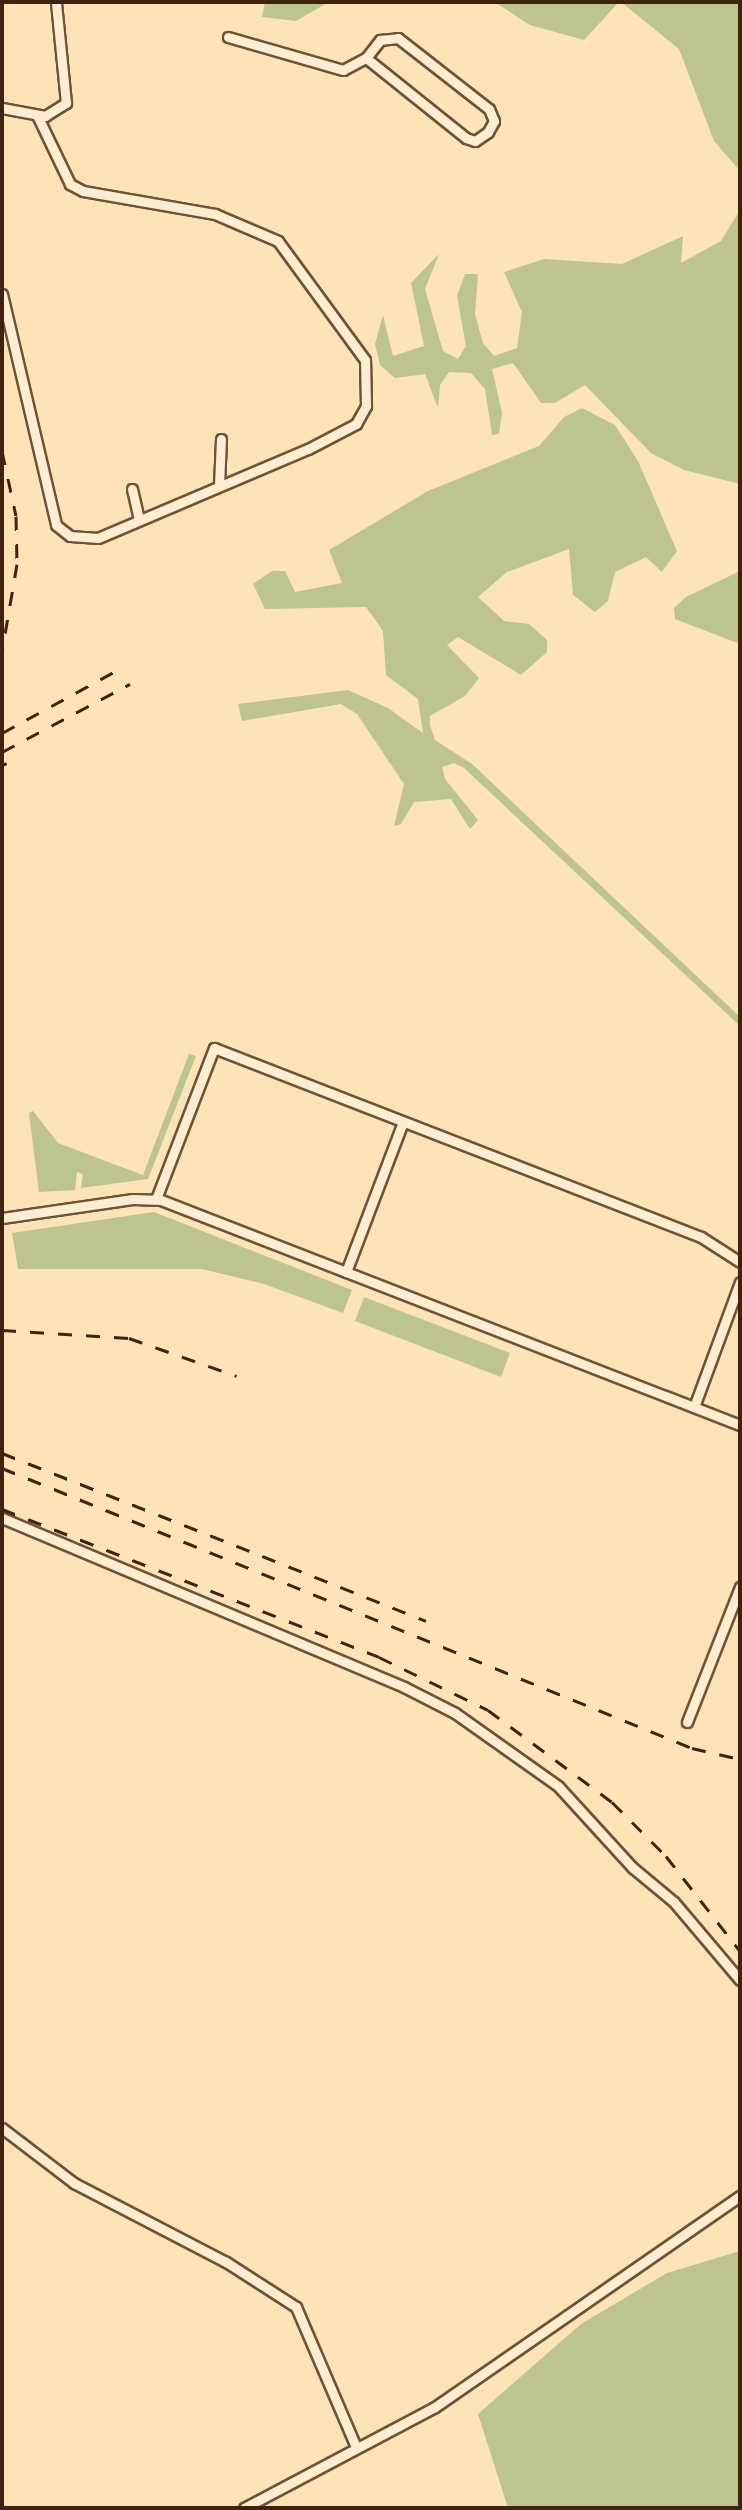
<!DOCTYPE html>
<html>
<head>
<meta charset="utf-8">
<style>
  body { margin:0 }
  #map { position:relative; width:742px; height:2510px; overflow:hidden; background:#fde3b8; font-family:"IM FELL Double Pica",serif }
  div>[style] { position:absolute }
  .green>* { inset:0; background:#bec48f }
  .roads { filter:drop-shadow(2px 0 #6f5238) drop-shadow(-2px 0 #6f5238) drop-shadow(0 2px #6f5238) drop-shadow(0 -2px #6f5238) }
  .minor>* { height:9px; margin:-4.5px; padding:0 4.5px; transform-origin:4.5px; border-radius:4.5px; background:#feedd1 }
  .rail>* { height:3px; margin-top:-1.5px; transform-origin:0; background:repeating-linear-gradient(90deg,#40220e 0 14px,transparent 0 28px) }
  span { translate:-50% -50%; white-space:nowrap; text-align:center; line-height:1.15; -webkit-text-stroke:8px #feedd1; paint-order:stroke }
  .frame { position:absolute; inset:0; border:4px solid #40220e; pointer-events:none }
</style>
</head>
<body>
<div id="map">
  <div class="green">
    <div style="clip-path:polygon(265px 2px,437px 2px,327px 3px,296px 21px,262px 17px)"></div>
    <div style="clip-path:polygon(472px 2px,619px 2px,584px 40px,530px 25px,496px 3px)"></div>
    <div style="clip-path:polygon(621px 2px,740px 2px,740px 171px,714px 141px,679px 49px)"></div>
    <div style="clip-path:polygon(740px 210px,740px 484px,684px 470px,651px 453px,585px 385px,555px 403px,541px 403px,513px 363px,492px 369px,502px 413px,499px 434px,492px 435px,485px 389px,471px 373px,449px 372px,440px 385px,438px 408px,425px 374px,395px 378px,380px 365px,375px 344px,383px 315px,393px 356px,424px 346px,411px 283px,439px 254px,425px 289px,443px 351px,458px 359px,466px 346px,457px 296px,465px 274px,478px 274px,475px 314px,483px 343px,494px 356px,517px 348px,522px 312px,504px 272px,544px 259px,622px 264px,683px 236px,681px 263px,721px 241px)"></div>
    <div style="clip-path:polygon(582px 408px,615px 425px,638px 461px,677px 551px,662px 572px,646px 557px,615px 572px,608px 601px,595px 612px,573px 595px,569px 549px,507px 572px,478px 597px,504px 621px,529px 624px,547px 640px,547px 652px,521px 675px,458px 637px,447px 645px,479px 678px,465px 696px,430px 716px,430px 725px,435px 740px,472px 764px,740px 1017px,740px 1026px,464px 768px,454px 763px,442px 767px,445px 779px,478px 820px,470px 829px,451px 799px,414px 802px,401px 824px,394px 826px,404px 784px,357px 714px,341px 704px,242px 721px,238px 704px,348px 690px,388px 708px,423px 733px,418px 699px,386px 675px,383px 631px,366px 607px,265px 609px,253px 584px,272px 571px,285px 571px,295px 592px,342px 583px,329px 550px,428px 491px,539px 446px,564px 417px)"></div>
    <div style="clip-path:polygon(740px 571px,740px 644px,675px 619px,674px 608px,686px 597px)"></div>
    <div style="clip-path:polygon(189px 1054px,196px 1056px,148px 1179px,81px 1188px,83px 1174px,77px 1172px,75px 1190px,39px 1192px,29px 1113px,33px 1111px,58px 1143px,143px 1175px)"></div>
    <div style="clip-path:polygon(154px 1212px,352px 1290px,343px 1313px,264px 1284px,202px 1269px,18px 1269px,12px 1233px)"></div>
    <div style="clip-path:polygon(364px 1297px,510px 1353px,501px 1377px,355px 1321px)"></div>
    <div style="clip-path:polygon(740px 2251px,740px 2508px,508px 2508px,478px 2414px,581px 2324px,667px 2273px)"></div>
  </div>
  <div class="roads">
    <div class="minor">
      <div style="left:228px;top:37px;width:120px;rotate:16deg"></div>
      <div style="left:343px;top:70px;width:26px;rotate:-28deg"></div>
      <div style="left:366px;top:58px;width:23px;rotate:-52deg"></div>
      <div style="left:380px;top:40px;width:18px;rotate:-6deg"></div>
      <div style="left:398px;top:38px;width:115px;rotate:38deg"></div>
      <div style="left:489px;top:109px;width:13px;rotate:67deg"></div>
      <div style="left:494px;top:121px;width:13px;rotate:119deg"></div>
      <div style="left:488px;top:132px;width:16px;rotate:145deg"></div>
      <div style="left:475px;top:141px;width:9px;rotate:-162deg"></div>
      <div style="left:466px;top:138px;width:128px;rotate:-141.3deg"></div>
      <div style="left:2px;top:108px;width:44px;rotate:10.5deg"></div>
      <div style="left:45px;top:116px;width:25px;rotate:-32deg"></div>
      <div style="left:66px;top:103px;width:101px;rotate:-95.7deg"></div>
      <div style="left:2px;top:294px;width:237px;rotate:76.8deg"></div>
      <div style="left:56px;top:525px;width:18px;rotate:38deg"></div>
      <div style="left:70px;top:536px;width:28px;rotate:4deg"></div>
      <div style="left:98px;top:538px;width:228px;rotate:-23deg"></div>
      <div style="left:308px;top:449px;width:54px;rotate:-27.5deg"></div>
      <div style="left:356px;top:424px;width:21px;rotate:-61deg"></div>
      <div style="left:366px;top:406px;width:46px;rotate:-91.2deg"></div>
      <div style="left:365px;top:360px;width:147px;rotate:-126.2deg"></div>
      <div style="left:278px;top:241px;width:69px;rotate:-156.8deg"></div>
      <div style="left:215px;top:214px;width:134px;rotate:-170.1deg"></div>
      <div style="left:83px;top:191px;width:15px;rotate:-152deg"></div>
      <div style="left:70px;top:184px;width:76px;rotate:-115.6deg"></div>
      <div style="left:219px;top:485px;width:46px;rotate:-87.5deg"></div>
      <div style="left:132px;top:489px;width:32px;rotate:77deg"></div>
      <div style="left:156px;top:1199px;width:162px;rotate:-69deg"></div>
      <div style="left:214px;top:1048px;width:522px;rotate:21.21deg"></div>
      <div style="left:701px;top:1237px;width:46px;rotate:32.7deg"></div>
      <div style="left:2px;top:1218px;width:132px;rotate:-8.3deg"></div>
      <div style="left:133px;top:1199px;width:28px;rotate:2deg"></div>
      <div style="left:161px;top:1200px;width:621px;rotate:21.24deg"></div>
      <div style="left:346px;top:1272px;width:160px;rotate:-69.2deg"></div>
      <div style="left:694px;top:1407px;width:133px;rotate:-69.8deg"></div>
      <div style="left:2px;top:1518px;width:436px;rotate:22.8deg"></div>
      <div style="left:404px;top:1687px;width:57px;rotate:27deg"></div>
      <div style="left:455px;top:1713px;width:126px;rotate:35.3deg"></div>
      <div style="left:558px;top:1786px;width:111px;rotate:47.6deg"></div>
      <div style="left:633px;top:1868px;width:53px;rotate:39.7deg"></div>
      <div style="left:674px;top:1902px;width:102px;rotate:49.8deg"></div>
      <div style="left:687px;top:1722px;width:145px;rotate:-68.6deg"></div>
      <div style="left:2px;top:2128px;width:91px;rotate:37.4deg"></div>
      <div style="left:74px;top:2183px;width:171px;rotate:27.5deg"></div>
      <div style="left:226px;top:2262px;width:83px;rotate:32.7deg"></div>
      <div style="left:296px;top:2307px;width:152px;rotate:66.8deg"></div>
      <div style="left:244px;top:2508px;width:216px;rotate:-27.9deg"></div>
      <div style="left:435px;top:2407px;width:371px;rotate:-34.7deg"></div>
    </div>
  </div>
  <div class="rail">
    <div style="left:2px;top:451px;width:66px;rotate:77.8deg"></div>
    <div style="left:16px;top:516px;width:48px;rotate:88.8deg"></div>
    <div style="left:17px;top:564px;width:89px;rotate:99.7deg"></div>
    <div style="left:2px;top:733px;width:138px;rotate:-28.6deg"></div>
    <div style="left:2px;top:752px;width:145px;rotate:-28deg"></div>
    <div style="left:2px;top:765px;width:5px;rotate:-22deg"></div>
    <div style="left:2px;top:1330px;width:127px;rotate:3.6deg"></div>
    <div style="left:129px;top:1338px;width:114px;rotate:19.4deg"></div>
    <div style="left:2px;top:1453px;width:456px;rotate:21.6deg"></div>
    <div style="left:2px;top:1468px;width:745px;rotate:22.09deg"></div>
    <div style="left:692px;top:1748px;width:49px;rotate:12.9deg"></div>
    <div style="left:2px;top:1509px;width:405px;rotate:21.4deg"></div>
    <div style="left:379px;top:1657px;width:121px;rotate:25.9deg"></div>
    <div style="left:488px;top:1710px;width:154px;rotate:36.6deg"></div>
    <div style="left:612px;top:1802px;width:76px;rotate:45deg"></div>
    <div style="left:666px;top:1856px;width:120px;rotate:52.1deg"></div>
  </div>
  <div class="frame"></div>
</div>
</body>
</html>
